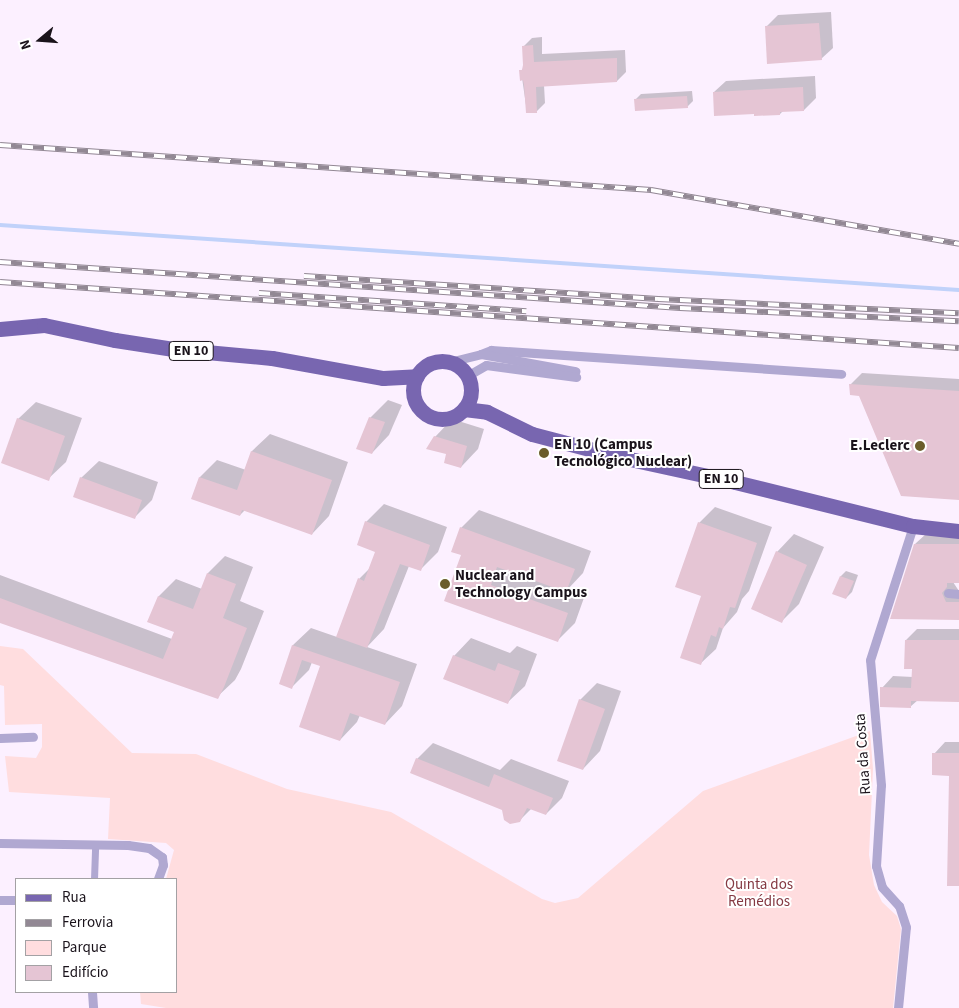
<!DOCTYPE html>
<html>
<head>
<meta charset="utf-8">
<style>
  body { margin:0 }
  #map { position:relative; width:959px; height:1008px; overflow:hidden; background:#fcf0ff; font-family:"Source Sans 3",sans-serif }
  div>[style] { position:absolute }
  .green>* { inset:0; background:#ffdddf }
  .shadow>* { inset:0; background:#0003 }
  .stream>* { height:4px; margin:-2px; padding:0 2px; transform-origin:2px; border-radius:2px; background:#c1d2fa }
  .building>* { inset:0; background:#e5c5d4 }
  .pedestrian>* { height:7px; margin:-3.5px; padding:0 3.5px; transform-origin:3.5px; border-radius:3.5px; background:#b0a8d1 }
  .minor>* { height:9px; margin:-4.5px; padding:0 4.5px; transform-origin:4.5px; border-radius:4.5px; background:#b0a8d1 }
  .primary>* { height:15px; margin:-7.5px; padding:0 7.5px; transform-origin:7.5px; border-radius:7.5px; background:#7866b0 }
  .primary>.ring { margin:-7.5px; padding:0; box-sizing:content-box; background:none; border:15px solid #7866b0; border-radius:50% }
  .rail>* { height:5.5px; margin-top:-2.75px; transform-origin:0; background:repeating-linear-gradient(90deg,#fff 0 11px,#928894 0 22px); box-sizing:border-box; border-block:1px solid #928894 }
  .dots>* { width:14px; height:14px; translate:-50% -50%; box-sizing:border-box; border:2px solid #fff; border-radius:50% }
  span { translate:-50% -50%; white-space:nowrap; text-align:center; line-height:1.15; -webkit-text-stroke:4px #fff; paint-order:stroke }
  .shield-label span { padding:1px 4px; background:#fff; border:1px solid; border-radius:4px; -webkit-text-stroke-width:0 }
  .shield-label { font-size:14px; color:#1a131b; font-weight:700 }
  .poi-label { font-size:15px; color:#1a131b; font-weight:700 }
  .left { translate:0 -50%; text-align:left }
  .right { translate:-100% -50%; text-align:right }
  .street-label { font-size:15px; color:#1a131b }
  .park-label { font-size:15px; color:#843942 }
  .legend { position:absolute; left:15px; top:878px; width:162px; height:115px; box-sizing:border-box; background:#fff; border:1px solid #a3a1a4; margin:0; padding:6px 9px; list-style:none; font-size:15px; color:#1a131b }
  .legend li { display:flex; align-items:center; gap:10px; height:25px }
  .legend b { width:25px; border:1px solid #a3a1a4 }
  .north { position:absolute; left:15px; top:15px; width:50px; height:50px; -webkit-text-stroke:4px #fff; paint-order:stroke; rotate:252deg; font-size:14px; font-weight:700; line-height:20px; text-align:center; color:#1a131b }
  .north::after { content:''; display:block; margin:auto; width:18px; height:22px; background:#1a131b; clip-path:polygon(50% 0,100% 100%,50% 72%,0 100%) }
</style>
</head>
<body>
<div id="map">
  <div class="green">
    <div style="clip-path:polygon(0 646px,23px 649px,132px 753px,196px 754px,287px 789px,391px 812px,542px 899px,555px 903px,578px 898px,703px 791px,870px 731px,873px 769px,869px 855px,874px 885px,882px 902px,897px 916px,901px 929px,893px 1008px,166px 1008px,141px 1004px,140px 992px,176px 992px,176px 879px,166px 879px,174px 850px,166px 843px,108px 839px,110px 798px,9px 792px,5px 756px,36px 758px,42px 747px,42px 724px,5px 725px,4px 686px,0 685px)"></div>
  </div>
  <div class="shadow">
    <div style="clip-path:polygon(831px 12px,833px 48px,821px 59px,766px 27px,778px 15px)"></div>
    <div style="clip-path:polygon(542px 37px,542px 54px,625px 50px,626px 72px,617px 81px,544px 85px,545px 103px,536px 112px,527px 112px,521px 71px,524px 67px,524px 46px,532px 38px)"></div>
    <div style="clip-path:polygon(815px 76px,816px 98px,804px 110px,783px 111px,780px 114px,756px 112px,714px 92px,726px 81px)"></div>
    <div style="clip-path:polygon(692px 91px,693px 101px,687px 107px,636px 99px,641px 94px)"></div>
    <div style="clip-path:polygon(862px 373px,959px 379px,959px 499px,850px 385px)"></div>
    <div style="clip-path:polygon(388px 400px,402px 405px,389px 435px,372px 453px,370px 418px)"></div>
    <div style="clip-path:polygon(36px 402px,82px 418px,66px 462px,48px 479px,18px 419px)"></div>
    <div style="clip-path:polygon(452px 419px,484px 429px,478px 449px,461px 467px,435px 437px)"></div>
    <div style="clip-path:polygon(270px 434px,348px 462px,329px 516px,312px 534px,245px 510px,240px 515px,192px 498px,200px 477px,217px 460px,246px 470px,252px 451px)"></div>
    <div style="clip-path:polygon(99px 461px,158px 482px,152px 500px,134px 518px,81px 478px)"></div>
    <div style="clip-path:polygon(384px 504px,447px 527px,438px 552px,420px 570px,409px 566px,384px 629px,367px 647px,417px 664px,402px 706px,385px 724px,360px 715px,357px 722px,340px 740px,322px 665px,312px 662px,309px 670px,292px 687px,280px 683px,293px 645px,311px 628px,337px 637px,359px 579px,371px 567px,376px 551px,366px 522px)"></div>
    <div style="clip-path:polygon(715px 507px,772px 527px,749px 591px,742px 599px,737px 612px,723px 628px,716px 649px,700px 664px,702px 596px,699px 523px)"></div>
    <div style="clip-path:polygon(479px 510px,591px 551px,583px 573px,568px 589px,585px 595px,575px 623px,557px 641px,446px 600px,462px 554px,461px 528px)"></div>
    <div style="clip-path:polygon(927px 533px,959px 533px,959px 582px,953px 582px,959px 591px,959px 619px,891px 618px,915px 544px)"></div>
    <div style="clip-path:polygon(794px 534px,824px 547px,799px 604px,782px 621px,777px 552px)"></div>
    <div style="clip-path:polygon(225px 556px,253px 567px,240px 601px,264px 611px,241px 669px,235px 680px,217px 697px,0 621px,0 575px,172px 639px,175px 631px,149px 621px,159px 596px,176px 579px,202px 589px,208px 573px)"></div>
    <div style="clip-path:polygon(846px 571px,858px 575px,852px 592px,846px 598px,834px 593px,841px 576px)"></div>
    <div style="clip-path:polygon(917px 629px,959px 629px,959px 700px,918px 700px,910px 707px,882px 688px,893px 676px,913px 677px,913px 667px,906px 640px)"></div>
    <div style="clip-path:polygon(471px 638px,510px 653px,517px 646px,537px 654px,525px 686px,507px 703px,454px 656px)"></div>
    <div style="clip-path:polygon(597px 683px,621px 691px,600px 751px,583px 769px,580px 700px)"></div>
    <div style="clip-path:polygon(945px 742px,959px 742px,959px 885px,950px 775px,934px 754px)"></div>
    <div style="clip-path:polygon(433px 743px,500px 770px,511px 759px,569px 781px,562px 798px,546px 814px,532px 808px,521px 819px,417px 759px)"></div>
  </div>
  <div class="stream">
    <div style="left:0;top:225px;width:961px;rotate:3.88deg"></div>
  </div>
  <div class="building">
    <div style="clip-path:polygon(819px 23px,822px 60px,767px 64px,765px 26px)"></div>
    <div style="clip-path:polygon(533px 45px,534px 62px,617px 58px,617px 82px,536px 87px,537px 113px,526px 113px,524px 85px,523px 80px,520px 81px,519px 70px,522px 70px,523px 65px,522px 46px)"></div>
    <div style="clip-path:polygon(803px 87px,804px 111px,780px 112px,780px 115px,754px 116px,754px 114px,714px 116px,713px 92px)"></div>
    <div style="clip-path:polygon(687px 96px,688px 108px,635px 111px,634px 99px)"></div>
    <div style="clip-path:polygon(849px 384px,959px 391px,959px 500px,901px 496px,859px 396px,850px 395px)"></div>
    <div style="clip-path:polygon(369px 417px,385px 422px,372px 454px,356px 449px)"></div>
    <div style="clip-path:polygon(17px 418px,65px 436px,49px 481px,1px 463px)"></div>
    <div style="clip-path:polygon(434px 436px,467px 446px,461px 468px,444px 463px,446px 454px,426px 449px)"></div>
    <div style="clip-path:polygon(251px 451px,332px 480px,312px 535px,242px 510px,240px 516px,191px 499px,199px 477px,237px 490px)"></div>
    <div style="clip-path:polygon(80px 477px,142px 500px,135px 519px,73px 497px)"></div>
    <div style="clip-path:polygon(365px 521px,430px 545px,421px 571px,400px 564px,367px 648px,336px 637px,358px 578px,364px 581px,375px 552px,357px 545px)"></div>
    <div style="clip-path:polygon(698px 522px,757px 543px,735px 608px,730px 607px,723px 629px,719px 627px,716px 637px,711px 635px,701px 665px,680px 658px,701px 596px,675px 587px)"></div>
    <div style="clip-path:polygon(460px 527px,575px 569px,566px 592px,497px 567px,491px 585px,568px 613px,558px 642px,444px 601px,461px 555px,451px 552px)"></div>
    <div style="clip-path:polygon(914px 544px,959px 544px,959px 583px,947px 583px,947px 587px,942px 593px,946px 602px,959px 602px,959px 620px,890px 619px)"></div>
    <div style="clip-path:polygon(776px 551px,807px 565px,782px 623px,751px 609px)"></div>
    <div style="clip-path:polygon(207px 573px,236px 584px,223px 618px,247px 628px,224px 687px,218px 699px,0 623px,0 598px,163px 659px,174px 632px,147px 622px,158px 596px,193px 609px)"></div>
    <div style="clip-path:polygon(840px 576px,854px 581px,846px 599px,832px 594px)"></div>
    <div style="clip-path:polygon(905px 640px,959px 640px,959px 702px,911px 701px,911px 708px,880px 707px,880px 687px,911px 688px,912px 669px,904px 669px)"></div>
    <div style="clip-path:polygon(292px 645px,400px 682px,385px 725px,350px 713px,340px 741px,299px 727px,320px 666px,302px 660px,292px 689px,279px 684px)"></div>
    <div style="clip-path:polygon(453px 655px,495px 671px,498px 663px,520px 671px,508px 704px,443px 679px)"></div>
    <div style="clip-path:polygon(579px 699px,605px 709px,583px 770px,557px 761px)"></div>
    <div style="clip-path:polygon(932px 753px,959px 753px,959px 886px,947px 886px,949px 776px,932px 775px)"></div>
    <div style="clip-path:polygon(416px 758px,489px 787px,494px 774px,553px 798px,546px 815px,527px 808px,520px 822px,510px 824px,504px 820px,502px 810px,410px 773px)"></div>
  </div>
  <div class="pedestrian">
    <div style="left:94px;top:879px;width:34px;rotate:-88deg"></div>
  </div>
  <div class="minor">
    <div style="left:481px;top:354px;width:11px;rotate:-22deg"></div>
    <div style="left:491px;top:350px;width:351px;rotate:3.9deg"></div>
    <div style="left:449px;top:362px;width:33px;rotate:-14deg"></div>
    <div style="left:481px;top:354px;width:96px;rotate:10.3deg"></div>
    <div style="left:467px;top:376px;width:22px;rotate:-30deg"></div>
    <div style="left:486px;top:365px;width:91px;rotate:7.6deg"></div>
    <div style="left:948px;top:593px;width:11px;rotate:5deg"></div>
    <div style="left:0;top:738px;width:33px;rotate:-2deg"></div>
    <div style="left:0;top:843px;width:128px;rotate:0.9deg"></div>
    <div style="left:128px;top:845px;width:21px;rotate:8deg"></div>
    <div style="left:149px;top:848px;width:16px;rotate:35deg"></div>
    <div style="left:162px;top:857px;width:8px;rotate:83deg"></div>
    <div style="left:163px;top:865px;width:15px;rotate:110deg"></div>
    <div style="left:0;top:900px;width:16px"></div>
    <div style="left:92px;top:992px;width:16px;rotate:86deg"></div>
    <div style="left:898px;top:1008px;width:81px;rotate:-84.4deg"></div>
    <div style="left:906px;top:927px;width:22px;rotate:-108deg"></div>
    <div style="left:899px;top:906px;width:25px;rotate:-132deg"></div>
    <div style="left:882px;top:887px;width:22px;rotate:-106deg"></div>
    <div style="left:876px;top:866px;width:81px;rotate:-86.5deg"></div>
    <div style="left:881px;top:785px;width:125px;rotate:-95deg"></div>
    <div style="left:870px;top:660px;width:141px;rotate:-72.2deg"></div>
  </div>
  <div class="primary">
    <div style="left:0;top:329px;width:44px;rotate:-5.2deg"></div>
    <div style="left:44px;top:325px;width:73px;rotate:11.9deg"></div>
    <div style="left:115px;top:340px;width:59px;rotate:8.8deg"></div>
    <div style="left:173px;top:349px;width:99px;rotate:5.2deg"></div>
    <div style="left:272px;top:358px;width:113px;rotate:10.2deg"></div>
    <div style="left:383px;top:378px;width:34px;rotate:-3deg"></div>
    <div class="ring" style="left:413px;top:361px;width:43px;height:43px"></div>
    <div style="left:464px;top:409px;width:23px;rotate:7deg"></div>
    <div style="left:487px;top:412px;width:50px;rotate:26.1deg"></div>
    <div style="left:532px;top:434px;width:87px;rotate:14.7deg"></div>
    <div style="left:616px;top:456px;width:122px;rotate:12.3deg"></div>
    <div style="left:735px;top:482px;width:183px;rotate:13.9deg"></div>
    <div style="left:913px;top:526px;width:46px;rotate:6.2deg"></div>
  </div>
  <div class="rail">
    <div style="left:0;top:145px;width:653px;rotate:3.95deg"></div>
    <div style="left:651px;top:190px;width:313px;rotate:9.9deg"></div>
    <div style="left:0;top:262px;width:682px;rotate:3.87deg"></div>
    <div style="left:680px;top:308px;width:279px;rotate:2.7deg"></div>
    <div style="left:304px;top:276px;width:355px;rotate:3.7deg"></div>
    <div style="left:658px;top:299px;width:301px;rotate:2.7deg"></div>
    <div style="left:0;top:282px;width:961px;rotate:3.94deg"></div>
    <div style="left:259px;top:293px;width:268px;rotate:3.9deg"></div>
  </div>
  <div class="dots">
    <div style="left:920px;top:446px;background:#6a5d2a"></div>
    <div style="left:544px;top:453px;background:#6a5d2a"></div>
    <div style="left:445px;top:584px;background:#6a5d2a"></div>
  </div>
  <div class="shield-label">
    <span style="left:191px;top:351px">EN 10</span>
    <span style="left:721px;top:479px">EN 10</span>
  </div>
  <div class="poi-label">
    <span class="left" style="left:554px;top:453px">EN 10 (Campus<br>Tecnológico Nuclear)</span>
    <span class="right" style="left:910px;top:446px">E.Leclerc</span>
    <span class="left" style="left:455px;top:584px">Nuclear and<br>Technology Campus</span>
  </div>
  <div class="street-label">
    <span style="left:863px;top:754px;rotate:-94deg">Rua da Costa</span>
  </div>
  <div class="park-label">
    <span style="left:759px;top:893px">Quinta dos<br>Remédios</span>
  </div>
  <ul class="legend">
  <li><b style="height:6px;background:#7866b0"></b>Rua</li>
  <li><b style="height:6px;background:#928894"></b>Ferrovia</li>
  <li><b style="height:14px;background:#ffdddf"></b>Parque</li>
  <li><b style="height:14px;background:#e5c5d4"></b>Edifício</li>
  </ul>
  <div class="north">N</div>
</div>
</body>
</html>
